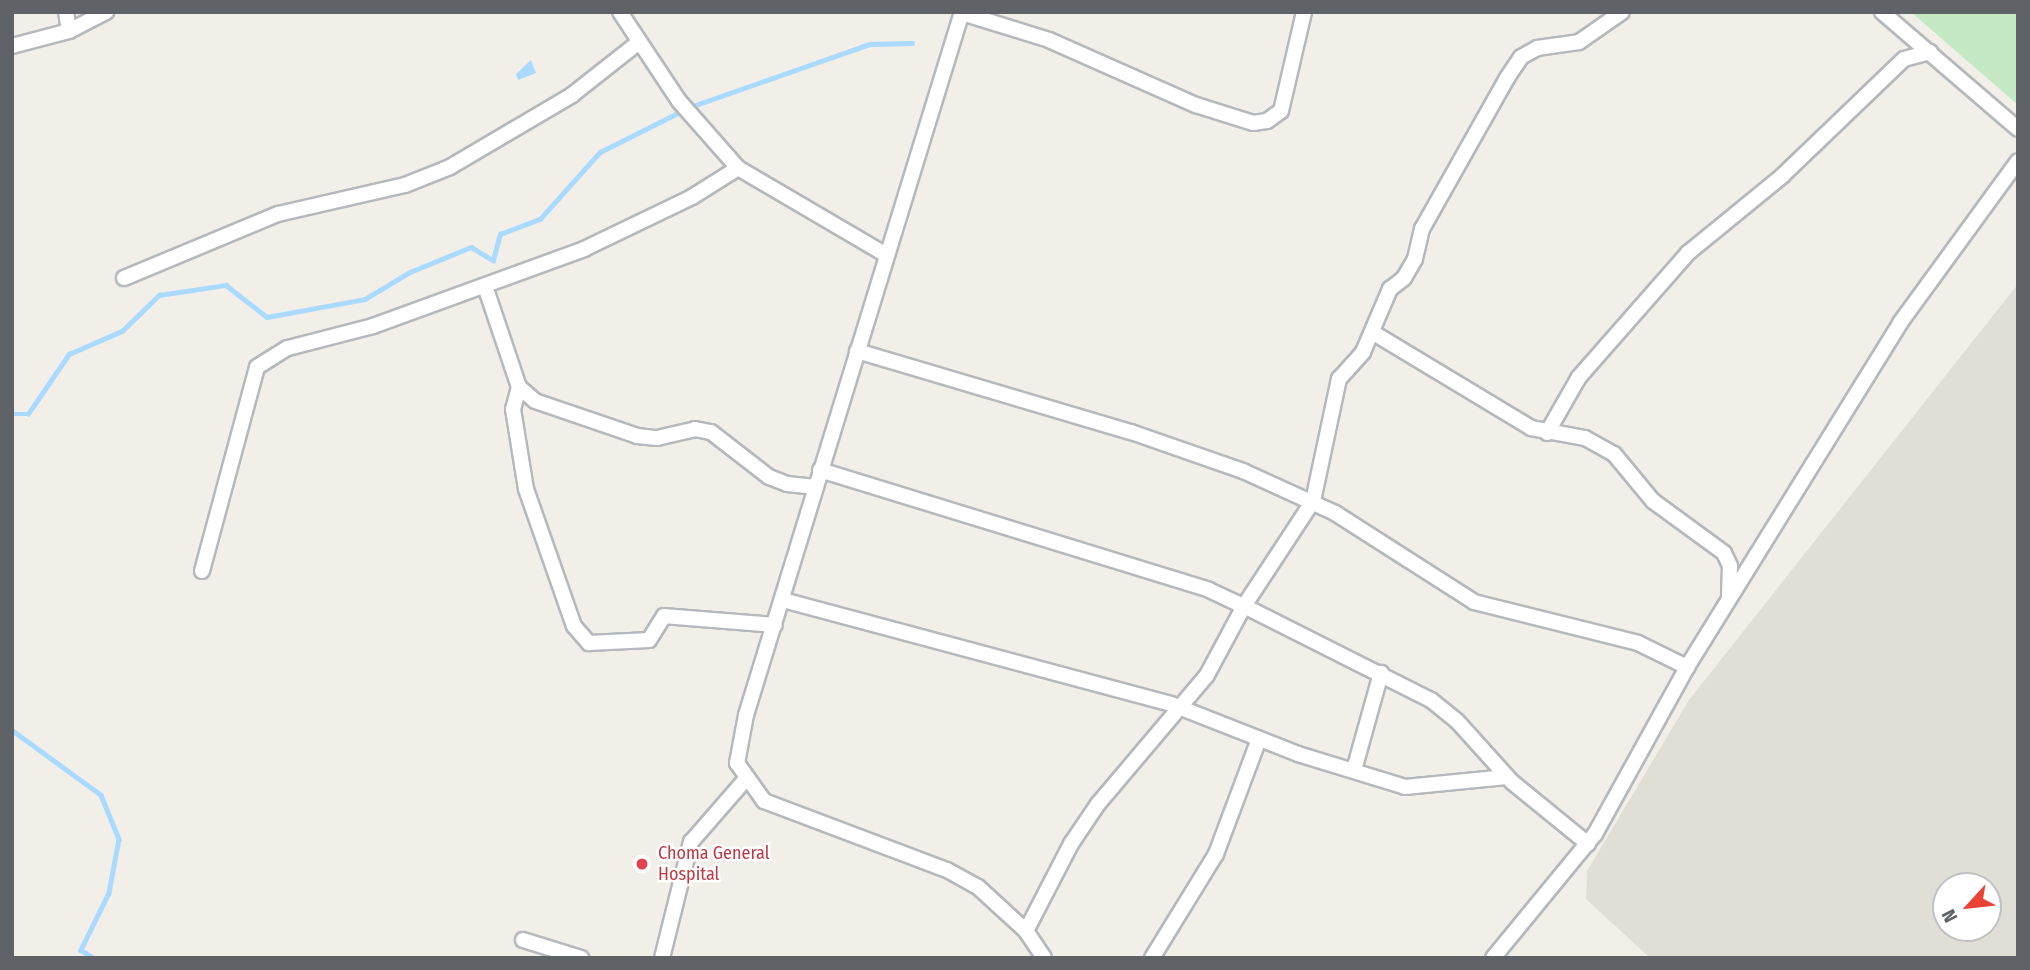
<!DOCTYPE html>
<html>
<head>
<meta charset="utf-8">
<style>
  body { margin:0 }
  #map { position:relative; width:2030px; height:970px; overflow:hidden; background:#f1efe8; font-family:"Fira Sans Condensed",sans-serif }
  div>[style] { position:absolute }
  .education>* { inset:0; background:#e1ded6 }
  .green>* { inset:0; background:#c5e8c5 }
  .water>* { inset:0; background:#aadaff }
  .stream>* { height:4.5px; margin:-2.25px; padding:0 2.25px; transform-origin:2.25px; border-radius:2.25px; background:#aadaff }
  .roads { filter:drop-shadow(2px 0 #b5b8bc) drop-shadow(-2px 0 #b5b8bc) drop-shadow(0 2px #b5b8bc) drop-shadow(0 -2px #b5b8bc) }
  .street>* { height:14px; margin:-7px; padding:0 7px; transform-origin:7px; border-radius:7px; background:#fff }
  .dots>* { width:19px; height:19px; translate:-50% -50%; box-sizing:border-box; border:4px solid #fff; border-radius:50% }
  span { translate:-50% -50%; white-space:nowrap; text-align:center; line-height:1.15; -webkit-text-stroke:5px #fff; paint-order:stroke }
  .health-label { font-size:18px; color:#be3a42 }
  .left { translate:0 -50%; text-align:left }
  .frame { position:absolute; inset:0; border:14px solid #5f6368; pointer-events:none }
  .north { position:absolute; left:1932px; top:872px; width:70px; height:70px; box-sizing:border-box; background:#fff; border:2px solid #bfc1c3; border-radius:50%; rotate:243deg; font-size:19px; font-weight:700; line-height:28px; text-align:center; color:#5f6368 }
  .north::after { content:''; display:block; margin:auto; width:24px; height:32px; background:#ea4335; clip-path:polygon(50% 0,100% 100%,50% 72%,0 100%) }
</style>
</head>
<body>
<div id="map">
  <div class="education">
    <div style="clip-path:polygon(evenodd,2018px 284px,2018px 958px,1650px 958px,1586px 899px,1587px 871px,1689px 700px,2018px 284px,1946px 886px,1988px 886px,1988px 928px,1946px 928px,1946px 886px)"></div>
  </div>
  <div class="green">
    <div style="clip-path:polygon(1911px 12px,2018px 12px,2018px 105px)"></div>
  </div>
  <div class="water">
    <div style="clip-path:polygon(531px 60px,536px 73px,518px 80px,516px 74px)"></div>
  </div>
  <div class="stream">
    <div style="left:690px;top:107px;width:191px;rotate:-19.3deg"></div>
    <div style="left:870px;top:44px;width:42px;rotate:-1.4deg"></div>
    <div style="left:12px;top:414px;width:16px"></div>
    <div style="left:28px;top:414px;width:73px;rotate:-55.7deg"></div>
    <div style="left:69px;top:354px;width:58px;rotate:-23.5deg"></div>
    <div style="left:122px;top:331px;width:52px;rotate:-44.2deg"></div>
    <div style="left:159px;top:295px;width:68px;rotate:-8.5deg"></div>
    <div style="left:226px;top:285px;width:52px;rotate:38deg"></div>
    <div style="left:267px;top:317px;width:100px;rotate:-10.4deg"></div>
    <div style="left:365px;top:299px;width:52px;rotate:-31deg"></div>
    <div style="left:410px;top:272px;width:66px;rotate:-22.3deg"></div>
    <div style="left:471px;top:247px;width:26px;rotate:31deg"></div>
    <div style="left:493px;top:260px;width:27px;rotate:-75deg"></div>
    <div style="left:500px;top:234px;width:43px;rotate:-20.6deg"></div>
    <div style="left:540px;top:219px;width:90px;rotate:-48.2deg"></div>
    <div style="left:600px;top:152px;width:92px;rotate:-26.6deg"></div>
    <div style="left:12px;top:730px;width:110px;rotate:36.1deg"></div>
    <div style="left:101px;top:795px;width:48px;rotate:67.8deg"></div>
    <div style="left:119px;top:839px;width:55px;rotate:100.5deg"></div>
    <div style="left:109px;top:893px;width:64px;rotate:116.2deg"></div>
    <div style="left:81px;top:950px;width:15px;rotate:32deg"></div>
  </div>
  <div class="roads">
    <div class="street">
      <div style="left:66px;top:12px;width:19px;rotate:81deg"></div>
      <div style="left:620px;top:12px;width:107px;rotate:56.5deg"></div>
      <div style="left:679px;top:101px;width:89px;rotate:48.6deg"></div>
      <div style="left:738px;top:168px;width:172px;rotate:30.4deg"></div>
      <div style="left:962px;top:12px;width:735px;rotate:107.08deg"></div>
      <div style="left:746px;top:715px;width:49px;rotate:100.6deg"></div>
      <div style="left:737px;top:763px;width:47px;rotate:54.6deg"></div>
      <div style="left:764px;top:801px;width:196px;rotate:20.7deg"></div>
      <div style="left:947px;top:870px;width:35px;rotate:29deg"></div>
      <div style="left:978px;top:887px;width:65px;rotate:42.5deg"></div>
      <div style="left:1026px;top:931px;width:32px;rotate:56deg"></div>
      <div style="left:1882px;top:12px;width:179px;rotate:40.7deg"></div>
      <div style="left:962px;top:13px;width:91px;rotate:17.2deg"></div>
      <div style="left:1049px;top:40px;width:161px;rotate:23.9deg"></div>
      <div style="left:1196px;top:105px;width:60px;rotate:17.5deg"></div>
      <div style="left:1253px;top:123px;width:14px;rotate:-8deg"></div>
      <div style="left:1267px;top:121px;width:17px;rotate:-36deg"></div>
      <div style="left:1281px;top:111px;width:102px;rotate:-76.9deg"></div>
      <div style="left:12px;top:46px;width:59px;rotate:-14.7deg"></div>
      <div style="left:69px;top:31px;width:42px;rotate:-27.2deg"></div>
      <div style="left:124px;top:278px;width:167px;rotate:-22.6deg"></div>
      <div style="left:278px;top:214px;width:130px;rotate:-12.9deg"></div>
      <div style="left:405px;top:185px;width:48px;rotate:-21.8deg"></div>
      <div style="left:450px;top:167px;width:142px;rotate:-30.5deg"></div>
      <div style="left:572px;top:95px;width:85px;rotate:-38.3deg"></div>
      <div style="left:485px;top:286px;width:107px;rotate:71.4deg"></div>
      <div style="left:519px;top:387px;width:21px;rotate:41deg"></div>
      <div style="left:535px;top:401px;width:108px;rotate:18.9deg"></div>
      <div style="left:637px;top:436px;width:20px;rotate:6deg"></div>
      <div style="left:657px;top:438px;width:39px;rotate:-13deg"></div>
      <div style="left:695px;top:429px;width:16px;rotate:11deg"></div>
      <div style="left:711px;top:432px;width:73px;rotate:37.8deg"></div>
      <div style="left:769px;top:477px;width:19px;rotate:21deg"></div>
      <div style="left:787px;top:484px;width:29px;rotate:6deg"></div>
      <div style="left:1372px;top:332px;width:186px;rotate:31.1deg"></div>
      <div style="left:1531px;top:428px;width:55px;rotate:10.5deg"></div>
      <div style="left:1585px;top:438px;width:33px;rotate:29deg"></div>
      <div style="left:1614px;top:454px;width:61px;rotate:50.3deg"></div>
      <div style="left:1653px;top:501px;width:88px;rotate:36.2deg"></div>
      <div style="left:1724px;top:553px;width:14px;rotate:65deg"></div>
      <div style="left:1730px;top:566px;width:30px;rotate:92deg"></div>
      <div style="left:857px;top:351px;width:286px;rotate:16.5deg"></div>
      <div style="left:1131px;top:432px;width:119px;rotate:19.2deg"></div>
      <div style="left:1243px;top:471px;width:101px;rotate:24.5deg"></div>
      <div style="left:1335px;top:513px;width:165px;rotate:32.6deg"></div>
      <div style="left:1474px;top:602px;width:169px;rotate:14deg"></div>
      <div style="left:1638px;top:643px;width:55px;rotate:26.1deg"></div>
      <div style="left:519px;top:387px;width:23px;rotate:105deg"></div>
      <div style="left:513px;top:409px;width:81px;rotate:80.8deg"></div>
      <div style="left:526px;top:489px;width:145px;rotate:70.7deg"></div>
      <div style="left:574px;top:626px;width:23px;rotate:49deg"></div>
      <div style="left:589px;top:643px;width:60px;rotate:-2.9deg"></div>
      <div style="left:649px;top:640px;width:28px;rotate:-58deg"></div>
      <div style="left:664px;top:616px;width:111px;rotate:4.6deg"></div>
      <div style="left:1547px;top:433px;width:64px;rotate:-60.3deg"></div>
      <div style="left:1579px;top:377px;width:165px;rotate:-48.7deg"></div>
      <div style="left:1688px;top:253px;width:122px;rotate:-39.3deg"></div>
      <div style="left:1782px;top:176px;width:169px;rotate:-43.8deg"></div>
      <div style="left:1904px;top:59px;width:27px;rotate:-15deg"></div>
      <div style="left:820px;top:470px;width:407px;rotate:17.1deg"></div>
      <div style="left:1209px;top:590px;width:38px;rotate:25deg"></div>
      <div style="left:1244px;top:606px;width:209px;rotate:26.7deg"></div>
      <div style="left:1431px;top:700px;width:33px;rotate:39deg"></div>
      <div style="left:1457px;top:721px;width:82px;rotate:48deg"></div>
      <div style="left:1512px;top:782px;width:98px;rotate:39.2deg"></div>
      <div style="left:202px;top:571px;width:211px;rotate:-74.9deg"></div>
      <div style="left:257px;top:367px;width:36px;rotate:-32deg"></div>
      <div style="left:288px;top:348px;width:88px;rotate:-14.5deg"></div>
      <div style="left:373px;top:326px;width:225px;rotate:-20deg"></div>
      <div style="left:584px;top:249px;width:120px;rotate:-25.7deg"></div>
      <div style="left:692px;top:197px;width:54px;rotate:-32.2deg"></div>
      <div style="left:783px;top:600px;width:402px;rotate:15deg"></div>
      <div style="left:1171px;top:704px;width:136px;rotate:21.5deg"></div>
      <div style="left:1298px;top:754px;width:112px;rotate:17.1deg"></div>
      <div style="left:1405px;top:787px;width:102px;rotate:-5.6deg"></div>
      <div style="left:1354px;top:770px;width:101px;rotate:-74.4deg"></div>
      <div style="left:1026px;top:931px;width:98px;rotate:-62.7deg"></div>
      <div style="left:1071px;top:844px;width:48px;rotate:-56deg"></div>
      <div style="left:1098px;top:804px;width:169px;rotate:-49.8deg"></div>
      <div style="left:1207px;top:675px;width:78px;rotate:-61.8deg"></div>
      <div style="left:1244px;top:606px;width:126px;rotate:-56.7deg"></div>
      <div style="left:1313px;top:501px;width:125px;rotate:-78deg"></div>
      <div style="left:1339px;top:379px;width:36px;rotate:-48deg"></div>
      <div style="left:1363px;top:352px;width:69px;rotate:-66.8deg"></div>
      <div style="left:1390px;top:289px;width:18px;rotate:-38deg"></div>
      <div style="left:1404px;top:278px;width:22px;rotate:-60deg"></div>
      <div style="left:1415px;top:259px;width:31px;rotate:-77deg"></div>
      <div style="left:1422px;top:229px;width:173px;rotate:-60.6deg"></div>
      <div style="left:1507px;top:78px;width:25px;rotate:-56deg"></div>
      <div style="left:1521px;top:57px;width:18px;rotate:-29deg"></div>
      <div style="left:1537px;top:48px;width:42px;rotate:-8.1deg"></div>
      <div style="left:1579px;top:42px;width:52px;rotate:-34.9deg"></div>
      <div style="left:523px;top:940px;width:61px;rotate:17.2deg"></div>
      <div style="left:662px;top:958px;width:120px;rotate:-76deg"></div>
      <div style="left:691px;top:842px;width:82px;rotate:-48.9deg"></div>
      <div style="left:1152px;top:958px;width:122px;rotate:-58.4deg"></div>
      <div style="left:1216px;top:854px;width:123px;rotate:-69.5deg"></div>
      <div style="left:1493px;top:958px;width:161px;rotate:-50.6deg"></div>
      <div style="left:1595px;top:834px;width:191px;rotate:-61.1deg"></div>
      <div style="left:1687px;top:667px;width:405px;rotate:-58.2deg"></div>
      <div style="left:1900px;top:323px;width:200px;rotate:-53.9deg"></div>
    </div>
  </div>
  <div class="dots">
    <div style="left:642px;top:864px;background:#e0444e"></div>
  </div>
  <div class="health-label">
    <span class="left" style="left:658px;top:864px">Choma General<br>Hospital</span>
  </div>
  <div class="frame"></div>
  <div class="north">N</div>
</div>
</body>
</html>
